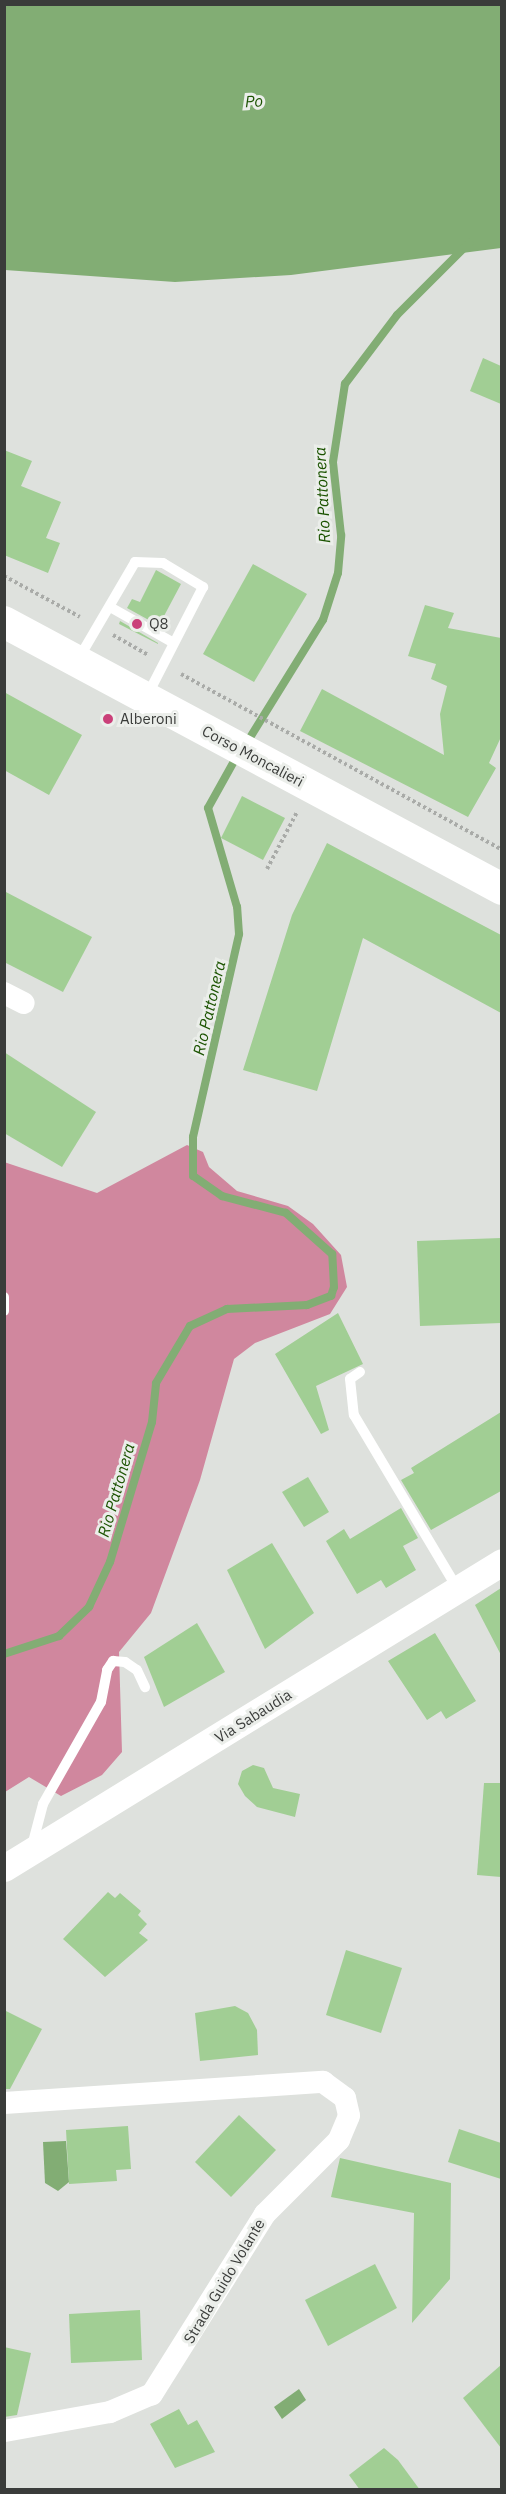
<!DOCTYPE html>
<html>
<head>
<meta charset="utf-8">
<style>
  body { margin:0 }
  #map { position:relative; width:506px; height:2494px; overflow:hidden; background:#dee1dd; font-family:"IBM Plex Sans",sans-serif }
  div>[style] { position:absolute }
  .forest>* { inset:0; background:#d0879e }
  .water>* { inset:0; background:#82ad74 }
  .stream>* { height:8px; margin:-4px; padding:0 4px; transform-origin:4px; border-radius:4px; background:#82ad74 }
  .building>* { inset:0; background:#a1ce94 }
  .path>* { height:4px; margin-top:-2px; transform-origin:0; background:repeating-linear-gradient(90deg,#a9aba8 0 3px,transparent 0 6px) }
  .service>* { height:10px; margin:-5px; padding:0 5px; transform-origin:5px; border-radius:5px; background:#fff }
  .minor>* { height:22px; margin:-11px; padding:0 11px; transform-origin:11px; border-radius:11px; background:#fff }
  .tertiary>* { height:27px; margin:-13.5px; padding:0 13.5px; transform-origin:13.5px; border-radius:13.5px; background:#fff }
  .secondary>* { height:32px; margin:-16px; padding:0 16px; transform-origin:16px; border-radius:16px; background:#fff }
  .dots>* { width:16px; height:16px; translate:-50% -50%; box-sizing:border-box; border:3px solid #ebeeea; border-radius:50% }
  span { translate:-50% -50%; white-space:nowrap; text-align:center; line-height:1.15; -webkit-text-stroke:6px #ebeeea; paint-order:stroke }
  .poi-label { font-size:15px; color:#3a3c3a }
  .left { translate:0 -50%; text-align:left }
  .street-label { font-size:15px; color:#3a3c3a }
  .water-label { font-size:16px; color:#1b5300; font-style:italic }
  .frame { position:absolute; inset:0; border:6px solid #3a3c3a; pointer-events:none }
</style>
</head>
<body>
<div id="map">
  <div class="forest">
    <div style="clip-path:polygon(187px 1145px,203px 1152px,209px 1167px,237px 1191px,288px 1206px,313px 1224px,341px 1255px,347px 1287px,330px 1314px,255px 1343px,234px 1359px,200px 1480px,151px 1613px,119px 1652px,122px 1752px,102px 1775px,61px 1796px,29px 1777px,5px 1792px,4px 1162px,97px 1193px)"></div>
  </div>
  <div class="water">
    <div style="clip-path:polygon(5px 4px,501px 5px,501px 248px,291px 275px,175px 282px,5px 270px)"></div>
    <div style="clip-path:polygon(66px 2141px,69px 2182px,58px 2191px,45px 2183px,43px 2142px)"></div>
    <div style="clip-path:polygon(299px 2389px,306px 2400px,282px 2419px,274px 2407px)"></div>
  </div>
  <div class="stream">
    <div style="left:246px;top:744px;width:146px;rotate:-58.2deg"></div>
    <div style="left:323px;top:620px;width:49px;rotate:-72.3deg"></div>
    <div style="left:338px;top:573px;width:38px;rotate:-85deg"></div>
    <div style="left:341px;top:535px;width:73px;rotate:-96.3deg"></div>
    <div style="left:333px;top:462px;width:79px;rotate:-81.3deg"></div>
    <div style="left:345px;top:384px;width:86px;rotate:-53deg"></div>
    <div style="left:397px;top:315px;width:102px;rotate:-45deg"></div>
    <div style="left:4px;top:1654px;width:58px;rotate:-18.1deg"></div>
    <div style="left:59px;top:1636px;width:42px;rotate:-44deg"></div>
    <div style="left:89px;top:1607px;width:50px;rotate:-65deg"></div>
    <div style="left:110px;top:1562px;width:146px;rotate:-73.3deg"></div>
    <div style="left:152px;top:1422px;width:39px;rotate:-84deg"></div>
    <div style="left:156px;top:1383px;width:66px;rotate:-59.2deg"></div>
    <div style="left:190px;top:1326px;width:41px;rotate:-24.7deg"></div>
    <div style="left:227px;top:1309px;width:80px;rotate:-2.9deg"></div>
    <div style="left:307px;top:1305px;width:26px;rotate:-21deg"></div>
    <div style="left:331px;top:1296px;width:9px;rotate:-72deg"></div>
    <div style="left:334px;top:1287px;width:33px;rotate:-93deg"></div>
    <div style="left:332px;top:1254px;width:62px;rotate:-138.3deg"></div>
    <div style="left:286px;top:1213px;width:66px;rotate:-165.1deg"></div>
    <div style="left:222px;top:1196px;width:35px;rotate:-145deg"></div>
    <div style="left:193px;top:1176px;width:39px;rotate:-90deg"></div>
    <div style="left:193px;top:1137px;width:208px;rotate:-77.2deg"></div>
    <div style="left:239px;top:934px;width:27px;rotate:-94deg"></div>
    <div style="left:237px;top:907px;width:103px;rotate:-106.3deg"></div>
    <div style="left:208px;top:808px;width:62px;rotate:-60.9deg"></div>
  </div>
  <div class="building">
    <div style="clip-path:polygon(483px 358px,501px 366px,501px 404px,470px 391px)"></div>
    <div style="clip-path:polygon(4px 450px,32px 461px,21px 486px,61px 502px,46px 538px,60px 543px,48px 573px,4px 555px)"></div>
    <div style="clip-path:polygon(253px 564px,307px 594px,254px 682px,203px 654px)"></div>
    <div style="clip-path:polygon(156px 570px,181px 584px,164px 616px,170px 620px,165px 629px,127px 608px,132px 599px,140px 602px)"></div>
    <div style="clip-path:polygon(425px 605px,454px 613px,448px 628px,501px 638px,501px 737px,489px 763px,496px 768px,468px 817px,300px 731px,322px 689px,444px 755px,440px 714px,447px 686px,431px 679px,436px 664px,408px 656px)"></div>
    <div style="clip-path:polygon(120px 621px,158px 643px,158px 644px,119px 624px)"></div>
    <div style="clip-path:polygon(4px 692px,82px 735px,49px 795px,4px 770px)"></div>
    <div style="clip-path:polygon(242px 796px,285px 818px,263px 860px,221px 838px)"></div>
    <div style="clip-path:polygon(327px 843px,501px 935px,501px 1013px,363px 938px,317px 1091px,243px 1070px,292px 915px)"></div>
    <div style="clip-path:polygon(4px 891px,92px 937px,63px 992px,4px 962px)"></div>
    <div style="clip-path:polygon(4px 1052px,96px 1112px,62px 1167px,4px 1133px)"></div>
    <div style="clip-path:polygon(501px 1238px,501px 1323px,420px 1326px,417px 1241px)"></div>
    <div style="clip-path:polygon(338px 1313px,363px 1364px,316px 1386px,329px 1430px,321px 1434px,275px 1354px)"></div>
    <div style="clip-path:polygon(501px 1412px,501px 1491px,431px 1530px,401px 1480px,414px 1473px,411px 1468px)"></div>
    <div style="clip-path:polygon(308px 1477px,329px 1512px,304px 1527px,282px 1492px)"></div>
    <div style="clip-path:polygon(401px 1508px,418px 1538px,403px 1546px,416px 1570px,386px 1588px,381px 1580px,357px 1594px,326px 1541px,344px 1529px,350px 1539px)"></div>
    <div style="clip-path:polygon(272px 1543px,314px 1613px,265px 1649px,227px 1570px)"></div>
    <div style="clip-path:polygon(501px 1588px,501px 1655px,475px 1605px)"></div>
    <div style="clip-path:polygon(197px 1623px,225px 1672px,164px 1707px,144px 1657px)"></div>
    <div style="clip-path:polygon(435px 1633px,476px 1701px,446px 1719px,441px 1711px,427px 1720px,388px 1661px)"></div>
    <div style="clip-path:polygon(253px 1765px,264px 1768px,273px 1788px,300px 1794px,295px 1817px,257px 1807px,245px 1796px,238px 1784px,242px 1771px)"></div>
    <div style="clip-path:polygon(484px 1783px,501px 1783px,501px 1877px,477px 1875px)"></div>
    <div style="clip-path:polygon(108px 1892px,115px 1898px,120px 1893px,141px 1911px,138px 1915px,147px 1924px,139px 1933px,148px 1940px,105px 1977px,63px 1939px)"></div>
    <div style="clip-path:polygon(346px 1950px,402px 1968px,381px 2033px,326px 2015px)"></div>
    <div style="clip-path:polygon(235px 2006px,248px 2013px,257px 2030px,258px 2055px,200px 2061px,195px 2013px)"></div>
    <div style="clip-path:polygon(4px 2010px,42px 2029px,10px 2089px,4px 2089px)"></div>
    <div style="clip-path:polygon(239px 2115px,276px 2150px,231px 2197px,195px 2162px)"></div>
    <div style="clip-path:polygon(128px 2126px,131px 2169px,116px 2170px,117px 2181px,69px 2184px,66px 2130px)"></div>
    <div style="clip-path:polygon(459px 2129px,501px 2143px,501px 2179px,448px 2162px)"></div>
    <div style="clip-path:polygon(340px 2158px,451px 2183px,450px 2279px,412px 2323px,414px 2213px,331px 2197px)"></div>
    <div style="clip-path:polygon(375px 2264px,397px 2308px,328px 2346px,305px 2300px)"></div>
    <div style="clip-path:polygon(140px 2310px,142px 2360px,71px 2363px,69px 2314px)"></div>
    <div style="clip-path:polygon(4px 2347px,31px 2353px,17px 2415px,4px 2417px)"></div>
    <div style="clip-path:polygon(501px 2365px,501px 2448px,463px 2398px)"></div>
    <div style="clip-path:polygon(179px 2409px,188px 2425px,197px 2420px,215px 2452px,175px 2468px,150px 2424px)"></div>
    <div style="clip-path:polygon(384px 2448px,398px 2460px,420px 2490px,360px 2490px,349px 2475px)"></div>
  </div>
  <div class="path">
    <div style="left:4px;top:576px;width:86px;rotate:28.3deg"></div>
    <div style="left:113px;top:635px;width:40px;rotate:29.7deg"></div>
    <div style="left:181px;top:674px;width:366px;rotate:28.7deg"></div>
    <div style="left:267px;top:869px;width:64px;rotate:-62.2deg"></div>
  </div>
  <div class="service">
    <div style="left:110px;top:607px;width:73px;rotate:29.4deg"></div>
    <div style="left:79px;top:658px;width:111px;rotate:-59.7deg"></div>
    <div style="left:135px;top:562px;width:28px;rotate:2deg"></div>
    <div style="left:163px;top:563px;width:47px;rotate:31deg"></div>
    <div style="left:203px;top:587px;width:123px;rotate:117.2deg"></div>
    <div style="left:4px;top:1297px;width:14px;rotate:90deg"></div>
    <div style="left:360px;top:1372px;width:12px;rotate:145deg"></div>
    <div style="left:350px;top:1379px;width:36px;rotate:84deg"></div>
    <div style="left:354px;top:1415px;width:201px;rotate:59.2deg"></div>
    <div style="left:32px;top:1846px;width:43px;rotate:-75.3deg"></div>
    <div style="left:43px;top:1804px;width:117px;rotate:-60.4deg"></div>
    <div style="left:101px;top:1702px;width:33px;rotate:-79deg"></div>
    <div style="left:107px;top:1670px;width:11px;rotate:-56deg"></div>
    <div style="left:113px;top:1661px;width:12px;rotate:5deg"></div>
    <div style="left:125px;top:1662px;width:14px;rotate:34deg"></div>
    <div style="left:137px;top:1670px;width:19px;rotate:65deg"></div>
  </div>
  <div class="minor">
    <div style="left:4px;top:993px;width:22px;rotate:27deg"></div>
    <div style="left:4px;top:2103px;width:320px;rotate:-3.8deg"></div>
    <div style="left:323px;top:2082px;width:27px;rotate:36deg"></div>
    <div style="left:345px;top:2098px;width:18px;rotate:77deg"></div>
    <div style="left:349px;top:2116px;width:26px;rotate:113deg"></div>
    <div style="left:339px;top:2140px;width:105px;rotate:135deg"></div>
    <div style="left:265px;top:2214px;width:213px;rotate:122.1deg"></div>
    <div style="left:152px;top:2394px;width:46px;rotate:156.8deg"></div>
    <div style="left:110px;top:2412px;width:108px;rotate:169.8deg"></div>
  </div>
  <div class="tertiary">
    <div style="left:4px;top:1868px;width:584px;rotate:-31.57deg"></div>
  </div>
  <div class="secondary">
    <div style="left:4px;top:622px;width:565px;rotate:28.2deg"></div>
  </div>
  <div class="dots">
    <div style="left:137px;top:624px;background:#ca4079"></div>
    <div style="left:108px;top:719px;background:#ca4079"></div>
  </div>
  <div class="poi-label">
    <span class="left" style="left:149px;top:624px">Q8</span>
    <span class="left" style="left:120px;top:719px">Alberoni</span>
  </div>
  <div class="street-label">
    <span style="left:253px;top:756px;rotate:28deg">Corso Moncalieri</span>
    <span style="left:253px;top:1716px;rotate:-32deg">Via Sabaudia</span>
    <span style="left:224px;top:2281px;rotate:-59deg">Strada Guido Volante</span>
  </div>
  <div class="water-label">
    <span style="left:254px;top:101px;rotate:-3deg">Po</span>
    <span style="left:322px;top:495px;rotate:-93deg">Rio Pattonera</span>
    <span style="left:209px;top:1008px;rotate:-77deg">Rio Pattonera</span>
    <span style="left:116px;top:1490px;rotate:-74deg">Rio Pattonera</span>
  </div>
  <div class="frame"></div>
</div>
</body>
</html>
